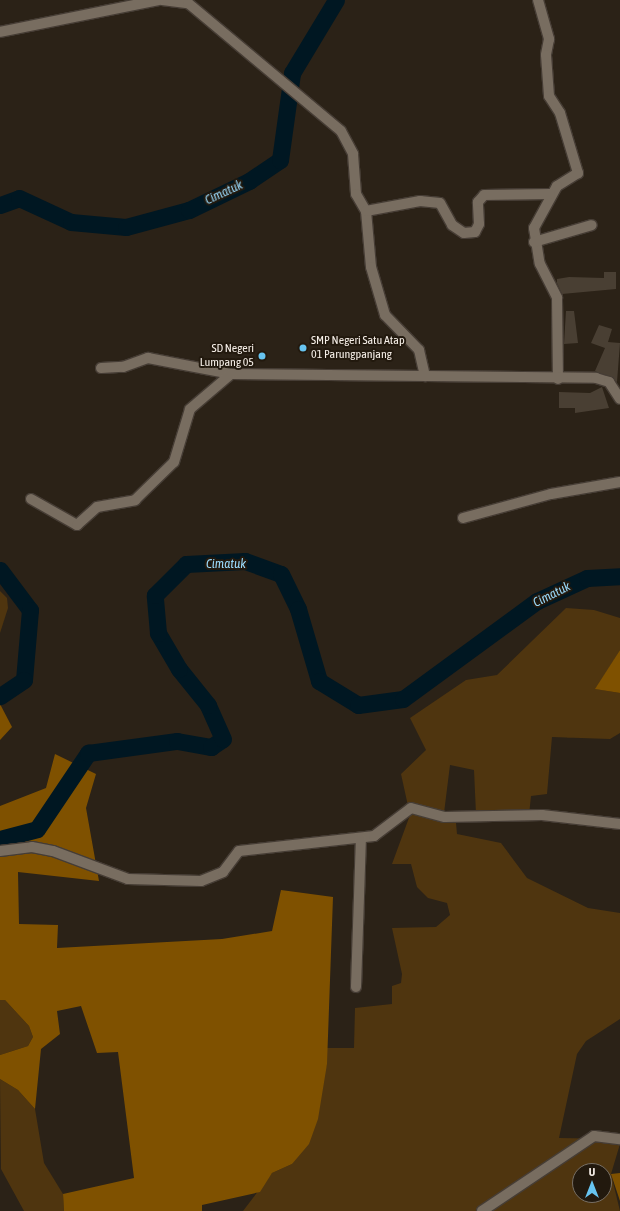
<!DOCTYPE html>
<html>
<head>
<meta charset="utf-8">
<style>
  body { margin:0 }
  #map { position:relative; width:620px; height:1211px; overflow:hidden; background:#2b2217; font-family:"Asap Condensed",sans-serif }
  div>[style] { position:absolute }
  .green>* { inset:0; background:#4f350f }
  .forest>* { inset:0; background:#7f5100 }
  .river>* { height:17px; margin:-8.5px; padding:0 8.5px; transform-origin:8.5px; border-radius:8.5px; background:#001722 }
  .building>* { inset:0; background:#493f33 }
  .roads { filter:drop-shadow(1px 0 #463d35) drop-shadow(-1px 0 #463d35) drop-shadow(0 1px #463d35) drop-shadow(0 -1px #463d35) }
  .minor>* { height:10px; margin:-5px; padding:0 5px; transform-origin:5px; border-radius:5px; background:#786d60 }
  .dots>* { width:11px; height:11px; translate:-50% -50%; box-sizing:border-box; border:2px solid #22190e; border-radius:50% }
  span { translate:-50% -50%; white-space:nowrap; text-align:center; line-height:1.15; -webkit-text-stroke:4px #22190e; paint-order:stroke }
  .poi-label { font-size:12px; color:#f6efe8 }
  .left { translate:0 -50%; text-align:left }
  .right { translate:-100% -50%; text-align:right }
  .water-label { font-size:13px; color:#99d9fa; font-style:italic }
  .north { position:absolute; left:572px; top:1163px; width:40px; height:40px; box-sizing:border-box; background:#22190e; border:1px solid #776f65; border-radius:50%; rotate:0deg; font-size:11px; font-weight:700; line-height:16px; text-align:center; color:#f6efe8 }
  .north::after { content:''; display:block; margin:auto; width:14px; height:18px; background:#67c4f0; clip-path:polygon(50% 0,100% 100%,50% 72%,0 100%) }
</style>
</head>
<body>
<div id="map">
  <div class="green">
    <div style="clip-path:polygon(0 591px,7px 598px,8px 608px,0 633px)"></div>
    <div style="clip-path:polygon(evenodd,566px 608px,594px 610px,620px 618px,620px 650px,596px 689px,620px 693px,620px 733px,610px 739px,552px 737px,547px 794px,531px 796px,529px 815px,476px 814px,474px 770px,450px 765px,443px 821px,456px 823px,457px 834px,501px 843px,527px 878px,588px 908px,620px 913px,620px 1019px,586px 1041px,577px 1054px,559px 1138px,613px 1139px,620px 1144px,611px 1174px,620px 1211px,243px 1211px,272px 1173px,292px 1164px,327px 1064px,325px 1048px,354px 1048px,355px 1008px,392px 1004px,392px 986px,401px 983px,402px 974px,392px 928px,436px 927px,450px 915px,447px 903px,428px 898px,417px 887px,411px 864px,392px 864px,410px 815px,401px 774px,426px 750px,410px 718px,466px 680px,497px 675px,566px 608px,580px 1171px,604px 1171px,604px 1195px,580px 1195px,580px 1171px)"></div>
    <div style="clip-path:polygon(0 1000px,5px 1000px,29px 1026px,33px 1037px,28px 1046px,0 1055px)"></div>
    <div style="clip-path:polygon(0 1079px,18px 1090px,35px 1109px,44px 1163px,63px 1194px,64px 1211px,24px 1211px,1px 1169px)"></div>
  </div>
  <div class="forest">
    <div style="clip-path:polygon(620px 650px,620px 693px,595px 689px)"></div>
    <div style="clip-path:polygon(0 704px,12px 727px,0 740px)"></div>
    <div style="clip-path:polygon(55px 754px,96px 774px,86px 808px,99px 881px,18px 872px,19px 924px,58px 925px,57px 948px,222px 939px,272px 931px,281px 890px,333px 897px,327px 1064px,318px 1119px,309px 1144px,292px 1164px,272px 1173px,260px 1192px,202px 1205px,202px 1211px,64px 1211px,63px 1194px,134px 1178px,118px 1052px,97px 1053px,81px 1006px,57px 1011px,60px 1034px,41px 1049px,35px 1109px,18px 1090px,0 1079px,0 1055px,28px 1046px,33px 1037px,29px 1026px,5px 1000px,0 1000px,0 806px,46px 788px)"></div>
    <div style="clip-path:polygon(620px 1173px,620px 1201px,611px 1174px)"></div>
  </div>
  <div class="river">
    <div style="left:0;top:205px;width:20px;rotate:-20deg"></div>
    <div style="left:19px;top:198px;width:57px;rotate:24.8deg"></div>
    <div style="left:71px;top:222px;width:55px;rotate:5.2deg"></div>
    <div style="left:126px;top:227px;width:65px;rotate:-15.1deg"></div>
    <div style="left:189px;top:210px;width:67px;rotate:-25.8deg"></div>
    <div style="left:249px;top:181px;width:37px;rotate:-34deg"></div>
    <div style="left:280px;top:160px;width:88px;rotate:-82.1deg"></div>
    <div style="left:292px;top:73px;width:85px;rotate:-58.9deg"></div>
    <div style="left:0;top:570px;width:50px;rotate:53.1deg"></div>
    <div style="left:30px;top:610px;width:70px;rotate:94.9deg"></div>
    <div style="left:24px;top:680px;width:29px;rotate:146deg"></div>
    <div style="left:0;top:839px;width:38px;rotate:-15deg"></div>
    <div style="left:37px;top:829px;width:92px;rotate:-56.1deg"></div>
    <div style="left:88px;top:753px;width:90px;rotate:-7.7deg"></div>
    <div style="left:177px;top:741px;width:35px;rotate:10deg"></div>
    <div style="left:211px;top:747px;width:14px;rotate:-34deg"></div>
    <div style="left:223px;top:739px;width:37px;rotate:-114deg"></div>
    <div style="left:208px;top:705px;width:46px;rotate:-128.9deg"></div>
    <div style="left:179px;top:669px;width:42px;rotate:-120.3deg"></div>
    <div style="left:158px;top:633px;width:38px;rotate:-95deg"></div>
    <div style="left:155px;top:595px;width:44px;rotate:-45deg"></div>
    <div style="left:186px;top:564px;width:59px;rotate:-2.9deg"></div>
    <div style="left:245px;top:561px;width:38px;rotate:20deg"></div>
    <div style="left:281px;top:574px;width:39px;rotate:64deg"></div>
    <div style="left:298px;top:609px;width:75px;rotate:73.7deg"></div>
    <div style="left:319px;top:681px;width:46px;rotate:31.6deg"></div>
    <div style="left:358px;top:705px;width:45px;rotate:-7.6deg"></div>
    <div style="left:403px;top:699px;width:166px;rotate:-36.2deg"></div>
    <div style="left:537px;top:601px;width:55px;rotate:-24.7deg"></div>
    <div style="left:587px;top:578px;width:33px;rotate:-3deg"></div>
  </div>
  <div class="building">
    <div style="clip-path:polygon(604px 272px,616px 272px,616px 289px,562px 294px,557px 283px,557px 279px,569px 277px,604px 278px)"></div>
    <div style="clip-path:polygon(566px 311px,574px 311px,578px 343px,564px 344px)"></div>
    <div style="clip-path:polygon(599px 325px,612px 329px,608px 342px,620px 343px,617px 382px,595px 371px,605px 348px,591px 343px)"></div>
    <div style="clip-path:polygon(602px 387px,609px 408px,575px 413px,575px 408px,559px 408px,559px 392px,590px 393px)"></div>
  </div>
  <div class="roads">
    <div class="minor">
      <div style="left:162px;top:0;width:26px;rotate:7deg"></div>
      <div style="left:188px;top:3px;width:199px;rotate:39.9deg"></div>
      <div style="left:341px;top:131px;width:26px;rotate:62deg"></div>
      <div style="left:353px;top:154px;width:40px;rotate:85.7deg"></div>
      <div style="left:356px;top:194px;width:20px;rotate:60deg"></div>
      <div style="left:366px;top:211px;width:56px;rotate:84.9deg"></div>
      <div style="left:371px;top:267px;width:50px;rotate:73.7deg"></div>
      <div style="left:385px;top:315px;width:49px;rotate:45.8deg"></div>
      <div style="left:419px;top:350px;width:27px;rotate:77deg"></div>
      <div style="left:538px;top:0;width:41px;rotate:74.2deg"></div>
      <div style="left:549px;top:39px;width:16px;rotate:101deg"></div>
      <div style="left:546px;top:55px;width:41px;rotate:85.8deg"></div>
      <div style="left:549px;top:96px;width:20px;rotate:57deg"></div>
      <div style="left:560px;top:113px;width:63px;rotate:73.3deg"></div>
      <div style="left:578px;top:173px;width:25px;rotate:148deg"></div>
      <div style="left:557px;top:186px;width:48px;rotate:118.7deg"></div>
      <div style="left:534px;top:228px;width:36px;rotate:81deg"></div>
      <div style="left:540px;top:264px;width:38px;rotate:63deg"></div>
      <div style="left:557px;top:298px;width:81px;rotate:89.3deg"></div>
      <div style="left:0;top:32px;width:162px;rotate:-11.4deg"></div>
      <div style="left:366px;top:211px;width:55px;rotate:-10.5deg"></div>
      <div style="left:420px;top:201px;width:20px;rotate:6deg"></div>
      <div style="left:440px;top:203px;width:25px;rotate:61deg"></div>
      <div style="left:452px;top:225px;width:14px;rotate:34deg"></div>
      <div style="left:464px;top:233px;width:11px;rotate:-5deg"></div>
      <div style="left:475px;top:232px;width:9px;rotate:-63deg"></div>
      <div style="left:479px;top:224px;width:22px;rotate:-93deg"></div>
      <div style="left:478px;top:202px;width:9px;rotate:-49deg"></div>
      <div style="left:484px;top:195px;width:66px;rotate:-0.9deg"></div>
      <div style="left:534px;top:242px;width:60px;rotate:-16.3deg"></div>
      <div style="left:101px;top:368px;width:22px;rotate:-3deg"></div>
      <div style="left:123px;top:367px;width:27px;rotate:-20deg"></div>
      <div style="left:148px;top:358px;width:85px;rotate:10.9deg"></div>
      <div style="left:231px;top:374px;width:365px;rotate:0.6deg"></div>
      <div style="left:596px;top:378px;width:14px;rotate:17deg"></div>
      <div style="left:609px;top:382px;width:20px;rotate:57deg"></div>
      <div style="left:31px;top:499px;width:53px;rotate:29.5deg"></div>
      <div style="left:77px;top:525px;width:27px;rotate:-42deg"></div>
      <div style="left:97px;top:507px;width:39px;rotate:-10deg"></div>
      <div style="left:135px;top:500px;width:54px;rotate:-44.3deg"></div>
      <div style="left:174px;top:462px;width:55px;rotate:-73.2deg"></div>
      <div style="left:190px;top:409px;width:54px;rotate:-40.5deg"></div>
      <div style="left:463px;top:518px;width:91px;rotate:-15.3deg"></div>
      <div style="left:551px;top:494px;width:70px;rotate:-9.9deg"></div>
      <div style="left:0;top:851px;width:32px;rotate:-7deg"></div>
      <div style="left:32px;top:847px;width:21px;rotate:11deg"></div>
      <div style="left:53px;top:851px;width:80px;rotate:20.5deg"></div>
      <div style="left:128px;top:879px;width:73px;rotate:1.6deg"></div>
      <div style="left:201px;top:881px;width:24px;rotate:-22deg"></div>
      <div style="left:223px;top:872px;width:26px;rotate:-53deg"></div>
      <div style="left:239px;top:851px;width:136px;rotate:-6.3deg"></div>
      <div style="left:374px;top:836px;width:46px;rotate:-37.1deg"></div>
      <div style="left:411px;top:808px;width:35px;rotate:15deg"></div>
      <div style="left:445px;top:817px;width:97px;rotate:-1.2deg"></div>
      <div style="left:542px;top:815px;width:79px;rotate:6.6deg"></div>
      <div style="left:356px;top:987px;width:148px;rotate:-88.1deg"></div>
      <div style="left:482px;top:1211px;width:135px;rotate:-33.8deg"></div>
      <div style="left:594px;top:1136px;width:26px;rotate:7deg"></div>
    </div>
  </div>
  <div class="dots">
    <div style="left:303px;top:348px;background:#67c4f0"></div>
    <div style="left:262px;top:356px;background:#67c4f0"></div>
  </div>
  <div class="poi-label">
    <span class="left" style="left:311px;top:348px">SMP Negeri Satu Atap<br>01 Parungpanjang</span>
    <span class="right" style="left:254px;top:356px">SD Negeri<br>Lumpang 05</span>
  </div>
  <div class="water-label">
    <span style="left:224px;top:193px;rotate:-25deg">Cimatuk</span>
    <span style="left:226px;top:564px">Cimatuk</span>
    <span style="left:552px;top:595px;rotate:-27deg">Cimatuk</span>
  </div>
  <div class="north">U</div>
</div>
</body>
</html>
